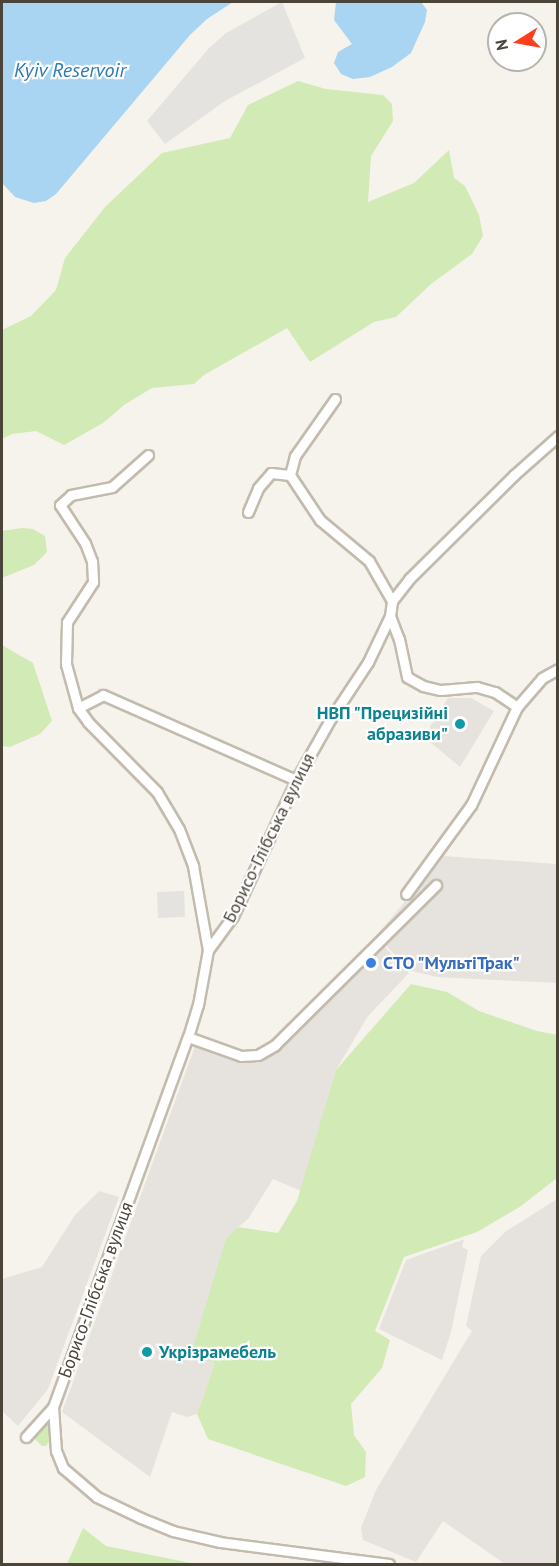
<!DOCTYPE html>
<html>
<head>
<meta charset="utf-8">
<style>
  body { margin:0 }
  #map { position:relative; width:559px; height:1566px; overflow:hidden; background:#f6f3ec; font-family:"PT Sans",sans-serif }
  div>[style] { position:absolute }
  .industrial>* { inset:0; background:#e6e2dd }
  .green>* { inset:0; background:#d2eab5 }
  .parking>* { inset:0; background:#e5e3e0 }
  .water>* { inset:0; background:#a9d4f2 }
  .roads { filter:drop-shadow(2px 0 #c2bbae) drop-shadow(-2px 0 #c2bbae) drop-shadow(0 2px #c2bbae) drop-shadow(0 -2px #c2bbae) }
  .minor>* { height:9px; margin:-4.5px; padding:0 4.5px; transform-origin:4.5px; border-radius:4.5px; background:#fff }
  .dots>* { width:16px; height:16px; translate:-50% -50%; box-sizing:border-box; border:3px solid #fff; border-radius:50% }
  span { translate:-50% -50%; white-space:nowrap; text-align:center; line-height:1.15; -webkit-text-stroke:4.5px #fff; paint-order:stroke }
  .culture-label { font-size:18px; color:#0d838f; font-weight:700 }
  .right { translate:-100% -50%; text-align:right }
  .left { translate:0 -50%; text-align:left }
  .street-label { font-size:18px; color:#4b4439 }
  .shop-label { font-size:18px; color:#366cbe; font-weight:700 }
  .water-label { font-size:20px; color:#2e7ab2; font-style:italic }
  .frame { position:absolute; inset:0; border:3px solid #4b4439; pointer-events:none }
  .north { position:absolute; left:487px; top:12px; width:60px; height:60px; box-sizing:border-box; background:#fff; border:2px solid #b7b4b0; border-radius:50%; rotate:259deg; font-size:16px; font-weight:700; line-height:24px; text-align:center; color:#4b4439 }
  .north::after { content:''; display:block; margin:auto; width:21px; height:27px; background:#fc3f1d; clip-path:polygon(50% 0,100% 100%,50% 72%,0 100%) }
</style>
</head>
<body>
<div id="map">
  <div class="industrial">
    <div style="clip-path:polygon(448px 698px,471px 698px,494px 711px,460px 767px,424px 737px)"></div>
    <div style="clip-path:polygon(443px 856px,557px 864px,557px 983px,437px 977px,408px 970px,377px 935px)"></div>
    <div style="clip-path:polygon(381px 943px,409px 973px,368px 1016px,336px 1070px,301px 1191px,273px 1179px,248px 1219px,238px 1227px,192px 1354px,215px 1363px,197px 1414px,187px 1417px,172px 1412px,150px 1477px,62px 1412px,195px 1046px,258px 1063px,277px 1049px)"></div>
    <div style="clip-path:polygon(99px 1191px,119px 1197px,48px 1389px,18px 1426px,2px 1411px,2px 1279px,42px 1267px,75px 1215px)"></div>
    <div style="clip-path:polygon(557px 1199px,557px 1564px,505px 1564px,443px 1521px,416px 1562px,363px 1540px,361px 1528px,376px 1490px,472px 1331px,466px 1326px,481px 1256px,505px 1232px)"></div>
    <div style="clip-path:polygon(462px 1240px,464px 1240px,462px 1247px,468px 1250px,451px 1332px,442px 1360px,379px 1329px,406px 1260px)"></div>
  </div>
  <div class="green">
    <div style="clip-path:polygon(298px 81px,326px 89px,383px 95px,392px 104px,393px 121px,371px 156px,368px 202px,414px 183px,449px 150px,454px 178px,465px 186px,479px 215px,483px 236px,472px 254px,431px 284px,396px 317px,374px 322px,310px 362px,287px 328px,204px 375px,194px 384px,152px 388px,124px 405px,103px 423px,64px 445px,36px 431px,12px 434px,2px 439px,2px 330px,31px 316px,56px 290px,65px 258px,105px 207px,162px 153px,230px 138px,248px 105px)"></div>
    <div style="clip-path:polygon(22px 528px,33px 529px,45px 536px,47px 552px,34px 565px,2px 578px,2px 531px)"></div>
    <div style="clip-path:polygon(2px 645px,33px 663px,52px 721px,40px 734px,10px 747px,2px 746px)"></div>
    <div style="clip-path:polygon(411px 984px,447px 992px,479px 1011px,537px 1031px,557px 1035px,557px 1178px,521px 1206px,477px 1232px,404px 1257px,375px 1331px,390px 1340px,382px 1368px,351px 1404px,354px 1435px,366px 1452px,365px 1477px,346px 1486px,208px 1439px,197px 1414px,215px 1363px,191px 1354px,226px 1239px,238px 1227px,278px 1233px,297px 1201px,336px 1070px)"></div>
    <div style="clip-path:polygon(48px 1419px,50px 1440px,46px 1446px,42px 1446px,32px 1436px)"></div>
    <div style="clip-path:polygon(83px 1528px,106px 1546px,196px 1564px,67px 1564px)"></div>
  </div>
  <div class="parking">
    <div style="clip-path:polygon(282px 2px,305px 58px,225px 101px,165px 144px,147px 121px,209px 48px,226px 33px)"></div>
    <div style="clip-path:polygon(184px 891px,185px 917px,158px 918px,157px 892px)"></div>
  </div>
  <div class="water">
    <div style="clip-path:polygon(2px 2px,233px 2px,207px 19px,190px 35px,56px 194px,46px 201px,34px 203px,15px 197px,2px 183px)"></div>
    <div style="clip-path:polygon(336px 2px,421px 2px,427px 10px,425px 22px,411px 53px,392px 67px,370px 77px,353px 79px,341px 74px,334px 63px,338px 52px,352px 44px,334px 20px)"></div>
  </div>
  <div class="roads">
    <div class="minor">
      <div style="left:335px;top:399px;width:70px;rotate:125.1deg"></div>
      <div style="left:295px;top:456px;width:20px;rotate:105deg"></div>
      <div style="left:290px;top:475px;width:54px;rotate:56.3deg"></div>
      <div style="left:320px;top:520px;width:64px;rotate:39.9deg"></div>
      <div style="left:369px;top:561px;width:46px;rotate:60.1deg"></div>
      <div style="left:148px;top:455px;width:48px;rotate:138.4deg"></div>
      <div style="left:112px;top:487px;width:42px;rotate:169deg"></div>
      <div style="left:71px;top:495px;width:15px;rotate:138deg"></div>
      <div style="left:60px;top:505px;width:45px;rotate:56.7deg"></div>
      <div style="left:85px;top:543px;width:19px;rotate:69deg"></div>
      <div style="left:92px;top:561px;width:21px;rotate:87deg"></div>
      <div style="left:93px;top:582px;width:48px;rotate:123deg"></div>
      <div style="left:67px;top:622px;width:42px;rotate:91.4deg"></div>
      <div style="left:66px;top:664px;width:46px;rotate:74.7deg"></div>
      <div style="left:78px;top:708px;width:17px;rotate:54deg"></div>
      <div style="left:88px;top:722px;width:98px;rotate:45.4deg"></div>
      <div style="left:157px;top:792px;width:43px;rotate:59.3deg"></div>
      <div style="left:179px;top:829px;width:40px;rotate:69deg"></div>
      <div style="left:193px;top:866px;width:85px;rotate:79.9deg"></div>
      <div style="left:248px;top:512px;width:26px;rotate:-67deg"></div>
      <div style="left:258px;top:488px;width:20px;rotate:-49deg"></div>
      <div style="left:271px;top:473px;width:19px;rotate:6deg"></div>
      <div style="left:390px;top:616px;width:25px;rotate:69deg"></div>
      <div style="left:399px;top:639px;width:39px;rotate:78deg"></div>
      <div style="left:407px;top:677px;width:18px;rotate:29deg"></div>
      <div style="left:423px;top:686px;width:18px;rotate:13deg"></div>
      <div style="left:441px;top:690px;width:36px;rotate:-5deg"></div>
      <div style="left:477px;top:687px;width:19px;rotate:16deg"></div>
      <div style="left:495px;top:692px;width:27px;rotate:34deg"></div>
      <div style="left:517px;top:707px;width:108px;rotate:115.1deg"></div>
      <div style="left:471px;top:805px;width:110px;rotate:126.1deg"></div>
      <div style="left:517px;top:707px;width:38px;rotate:-49deg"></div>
      <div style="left:542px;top:678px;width:18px;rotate:-29deg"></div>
      <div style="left:78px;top:708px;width:28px;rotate:-27deg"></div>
      <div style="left:103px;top:695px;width:211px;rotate:23.8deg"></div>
      <div style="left:188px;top:1037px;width:56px;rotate:19.7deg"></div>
      <div style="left:241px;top:1056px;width:17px;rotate:-3deg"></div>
      <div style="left:258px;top:1055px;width:20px;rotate:-30deg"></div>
      <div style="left:275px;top:1045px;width:227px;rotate:-44.8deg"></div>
      <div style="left:26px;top:1437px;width:40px;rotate:-48deg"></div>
      <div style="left:389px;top:1564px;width:170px;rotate:-172.6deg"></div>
      <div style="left:220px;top:1542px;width:48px;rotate:-166.8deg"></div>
      <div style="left:173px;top:1531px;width:35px;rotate:-158deg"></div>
      <div style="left:141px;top:1518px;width:49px;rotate:-154.5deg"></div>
      <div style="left:97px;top:1497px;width:45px;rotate:-139.5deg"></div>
      <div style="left:63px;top:1468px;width:18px;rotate:-112deg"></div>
      <div style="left:56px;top:1451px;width:44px;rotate:-93.9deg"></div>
      <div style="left:53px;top:1407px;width:394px;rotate:-70deg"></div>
      <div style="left:188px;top:1037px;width:34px;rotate:-73deg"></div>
      <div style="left:198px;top:1005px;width:56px;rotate:-79.7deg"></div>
      <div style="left:208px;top:950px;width:42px;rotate:-53.7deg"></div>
      <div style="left:233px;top:916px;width:150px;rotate:-65.1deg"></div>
      <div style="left:296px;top:780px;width:71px;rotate:-60.6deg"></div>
      <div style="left:331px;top:718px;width:67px;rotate:-56.5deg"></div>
      <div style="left:368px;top:662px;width:51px;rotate:-64.4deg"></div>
      <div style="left:390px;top:616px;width:15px;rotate:-82deg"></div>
      <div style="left:392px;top:601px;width:28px;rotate:-52deg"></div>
      <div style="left:409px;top:579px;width:148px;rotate:-44.7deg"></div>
      <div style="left:514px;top:475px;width:59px;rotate:-41.6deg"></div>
    </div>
  </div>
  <div class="dots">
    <div style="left:460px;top:724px;background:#0f9aa8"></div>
    <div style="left:371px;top:963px;background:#3f7fe0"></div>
    <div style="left:147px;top:1352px;background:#0f9aa8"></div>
  </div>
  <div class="culture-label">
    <span class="right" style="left:448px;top:724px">НВП "Прецизійні<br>абразиви"</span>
    <span class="left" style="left:159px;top:1352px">Укрізрамебель</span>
  </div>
  <div class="street-label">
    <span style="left:269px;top:838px;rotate:-64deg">Борисо-Глібська вулиця</span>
    <span style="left:96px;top:1290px;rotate:-70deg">Борисо-Глібська вулиця</span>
  </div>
  <div class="shop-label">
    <span class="left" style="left:383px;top:963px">СТО "МультіТрак"</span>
  </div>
  <div class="water-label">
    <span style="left:70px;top:70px">Kyiv Reservoir</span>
  </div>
  <div class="frame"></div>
  <div class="north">N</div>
</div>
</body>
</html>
